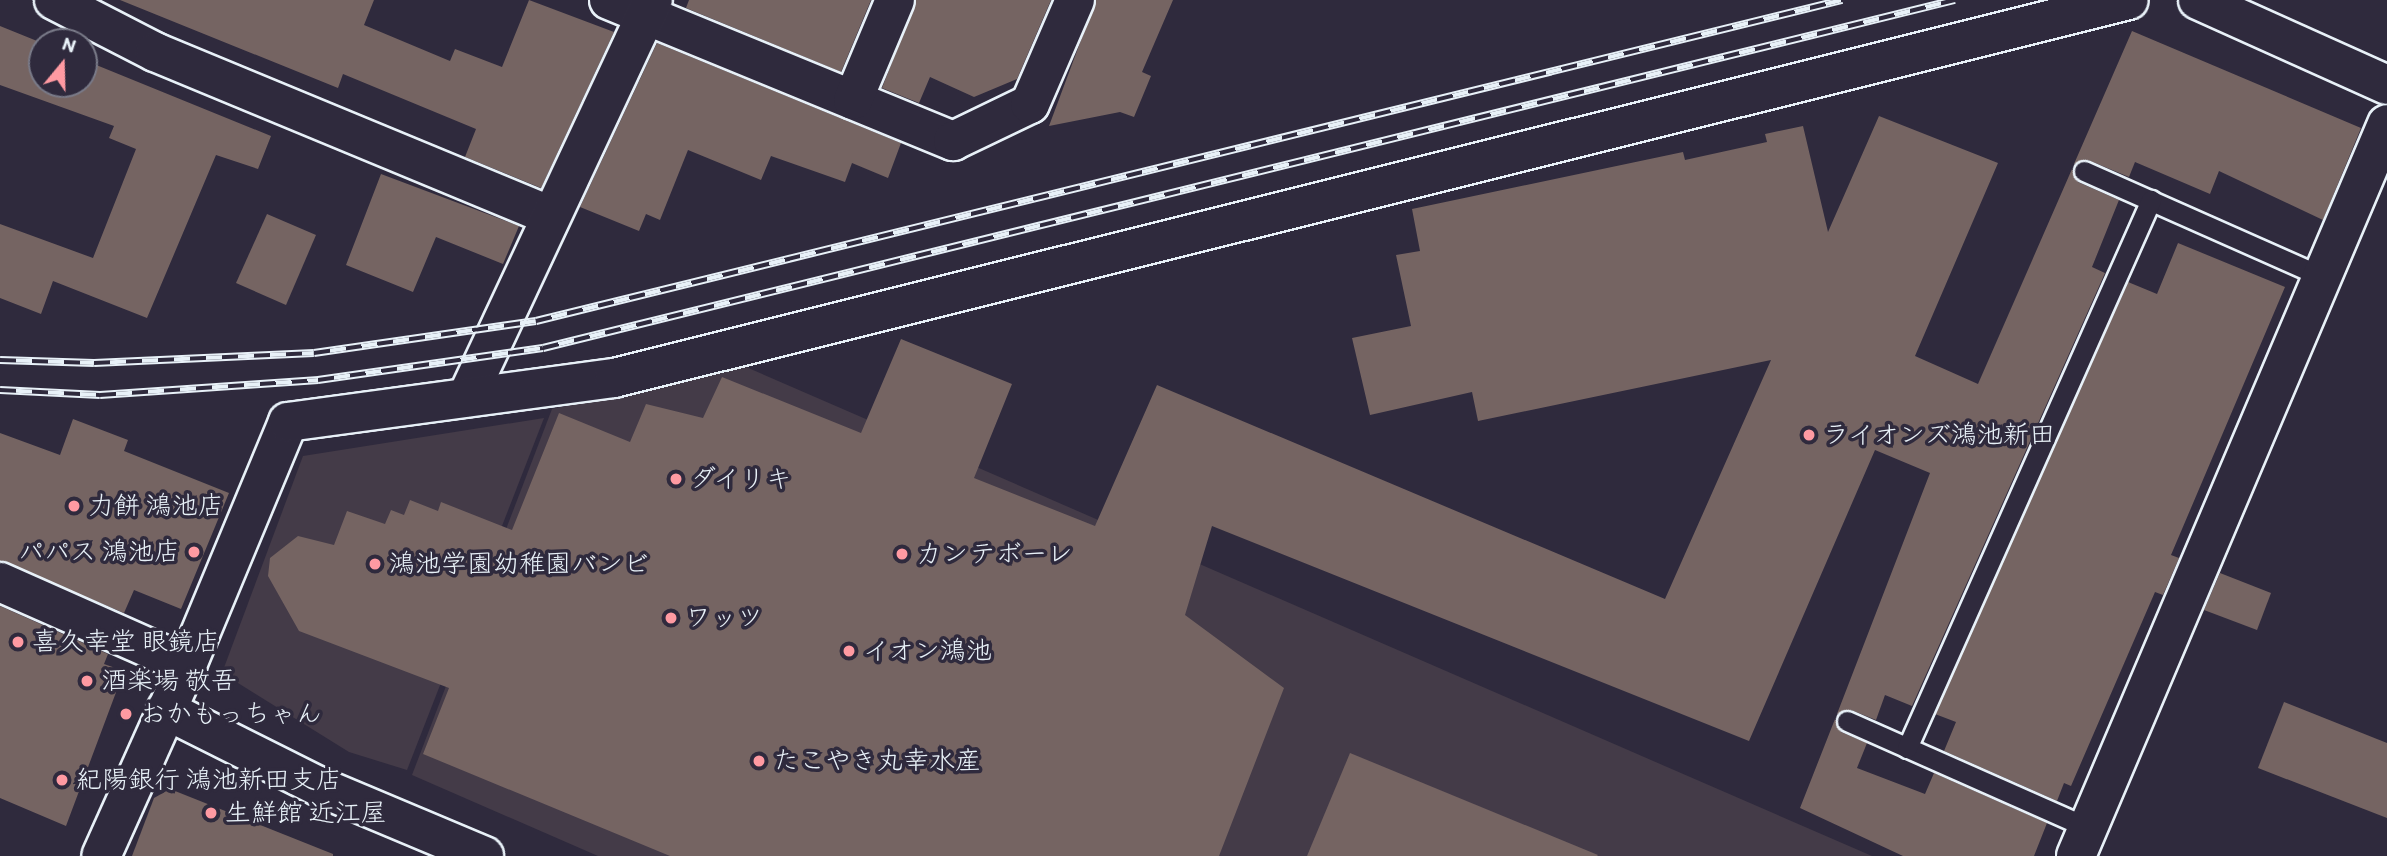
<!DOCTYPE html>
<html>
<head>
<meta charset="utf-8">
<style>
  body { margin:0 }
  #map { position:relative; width:2387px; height:856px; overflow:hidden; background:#2f2a3d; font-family:Itim,"Klee One",sans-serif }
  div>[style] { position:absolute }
  .built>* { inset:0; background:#443b48 }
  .building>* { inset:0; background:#756462 }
  .roads { filter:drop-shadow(2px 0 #e8f1f8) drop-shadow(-2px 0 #e8f1f8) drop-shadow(0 2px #e8f1f8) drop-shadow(0 -2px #e8f1f8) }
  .lane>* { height:19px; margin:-9.5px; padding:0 9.5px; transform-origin:9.5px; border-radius:9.5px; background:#2f2a3d }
  .street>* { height:38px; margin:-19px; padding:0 19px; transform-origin:19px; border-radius:19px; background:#2f2a3d }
  .secondary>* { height:38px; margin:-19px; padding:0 19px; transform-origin:19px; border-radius:19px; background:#2f2a3d }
  .rail>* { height:8px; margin-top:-4px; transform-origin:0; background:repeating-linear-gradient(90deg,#2f2a3d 0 16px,#e8f1f8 0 32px); box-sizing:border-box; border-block:2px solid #e8f1f8 }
  .dots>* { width:19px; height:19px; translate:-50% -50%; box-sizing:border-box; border:4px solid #2f2a3d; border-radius:50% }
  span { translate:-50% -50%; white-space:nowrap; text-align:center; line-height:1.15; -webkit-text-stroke:7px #2f2a3d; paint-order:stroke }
  .poi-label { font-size:26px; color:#e8f1f8 }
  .left { translate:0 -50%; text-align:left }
  .right { translate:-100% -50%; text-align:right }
  .north { position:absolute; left:28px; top:28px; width:70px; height:70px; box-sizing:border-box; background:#2f2a3d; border:2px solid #797a88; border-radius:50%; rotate:19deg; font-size:19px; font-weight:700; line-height:28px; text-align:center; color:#e8f1f8 }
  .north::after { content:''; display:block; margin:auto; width:24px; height:32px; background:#ff9aa2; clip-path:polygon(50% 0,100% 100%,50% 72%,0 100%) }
</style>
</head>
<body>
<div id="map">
  <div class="built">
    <div style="clip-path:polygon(746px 367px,1872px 856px,598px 856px,412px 775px,552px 409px)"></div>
    <div style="clip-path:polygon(544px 418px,407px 770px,349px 752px,222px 673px,303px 456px)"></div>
  </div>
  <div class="building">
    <div style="clip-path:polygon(120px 0,374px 0,364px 25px,450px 61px,455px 49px,502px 67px,529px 0,614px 32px,541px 188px,465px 157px,476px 129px,343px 74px,338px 88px)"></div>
    <div style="clip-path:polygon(689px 0,871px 0,841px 72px,686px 8px)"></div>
    <div style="clip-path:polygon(916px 0,1051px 0,1017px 79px,974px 97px,930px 77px,919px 103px,882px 88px)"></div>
    <div style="clip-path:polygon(1096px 0,1173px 0,1142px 72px,1151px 76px,1134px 117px,1120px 112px,1049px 126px)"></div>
    <div style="clip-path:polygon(0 26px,42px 43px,42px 84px,84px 84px,84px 60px,271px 136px,258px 169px,216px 155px,147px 318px,53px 281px,41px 314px,0 298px,0 224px,93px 258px,136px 149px,109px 138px,114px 126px,0 85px)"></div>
    <div style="clip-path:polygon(2132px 31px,2361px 128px,2323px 220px,2219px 171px,2210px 194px,2135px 162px,2129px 177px,2088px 160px,2074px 164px)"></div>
    <div style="clip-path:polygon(657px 43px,901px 143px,888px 178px,852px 163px,845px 182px,771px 156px,761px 180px,688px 150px,660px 220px,646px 214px,639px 231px,580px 207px)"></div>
    <div style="clip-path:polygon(1879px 116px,1998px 163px,1915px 356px,1978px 384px,2072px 169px,2078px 182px,2119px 200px,2092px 267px,2105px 273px,1912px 706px,1885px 695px,1876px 720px,1851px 710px,1837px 714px,1930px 473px,1875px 450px,1749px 741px,1212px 526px,1185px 615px,1284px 688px,1219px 856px,670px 856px,423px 754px,449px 688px,299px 631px,268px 576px,270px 558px,298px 536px,334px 545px,347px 511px,385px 524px,391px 510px,404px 515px,410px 500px,438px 511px,441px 502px,512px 530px,559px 413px,630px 442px,646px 404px,703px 418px,722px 377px,861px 433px,901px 339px,1012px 384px,974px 478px,1095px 526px,1157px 385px,1665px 599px,1771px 360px,1478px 421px,1472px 392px,1370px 415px,1352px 338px,1411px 326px,1396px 255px,1420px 251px,1412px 209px,1683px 152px,1685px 160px,1767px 142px,1765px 134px,1803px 126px,1828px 232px)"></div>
    <div style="clip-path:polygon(381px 174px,519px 226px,503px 264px,436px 237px,413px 292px,346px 265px)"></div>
    <div style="clip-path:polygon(267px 214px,316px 235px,286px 305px,236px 283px)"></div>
    <div style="clip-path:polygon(2178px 243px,2285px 287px,2171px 555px,2179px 558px,2163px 595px,2155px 592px,2071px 786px,2064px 783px,2057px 801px,1944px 751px,1956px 722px,1935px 714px,2128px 282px,2157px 294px)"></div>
    <div style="clip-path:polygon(73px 419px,128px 440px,124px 451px,229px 493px,181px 609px,134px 590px,124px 613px,0 561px,0 433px,60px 455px)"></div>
    <div style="clip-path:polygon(2220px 573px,2271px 593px,2257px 630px,2204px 610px)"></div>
    <div style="clip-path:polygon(0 606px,108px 654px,104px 664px,124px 671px,66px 826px,0 798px)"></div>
    <div style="clip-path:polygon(2284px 702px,2387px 743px,2387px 818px,2258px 768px)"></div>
    <div style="clip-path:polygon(1835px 719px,1841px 732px,1867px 743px,1857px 768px,1925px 794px,1934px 773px,2047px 823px,2034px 856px,1903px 856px,1800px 808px)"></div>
    <div style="clip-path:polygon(1350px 753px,1598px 855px,1597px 856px,1307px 856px)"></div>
    <div style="clip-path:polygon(170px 789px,333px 854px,333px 856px,132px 856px,154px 798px)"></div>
  </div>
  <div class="roads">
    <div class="lane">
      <div style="left:2084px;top:171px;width:261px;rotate:23.9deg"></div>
      <div style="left:1847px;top:721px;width:264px;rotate:23.9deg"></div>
      <div style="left:1907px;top:748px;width:600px;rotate:-66deg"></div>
    </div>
    <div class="street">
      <div style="left:54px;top:0;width:114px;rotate:27.2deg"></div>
      <div style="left:155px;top:52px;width:425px;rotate:22.5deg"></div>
      <div style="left:609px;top:0;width:372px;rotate:22.3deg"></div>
      <div style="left:953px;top:141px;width:85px;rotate:-25.7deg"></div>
      <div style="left:1030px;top:104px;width:113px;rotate:-66.6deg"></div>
      <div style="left:853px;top:100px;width:108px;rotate:-67.2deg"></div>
      <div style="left:467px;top:397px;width:438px;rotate:-64.9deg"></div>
      <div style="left:0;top:582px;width:205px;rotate:23.9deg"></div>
      <div style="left:187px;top:665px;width:209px;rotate:114.2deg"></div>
      <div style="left:2076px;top:856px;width:795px;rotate:-66.98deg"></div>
    </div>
    <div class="secondary">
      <div style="left:2198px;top:0;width:207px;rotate:24.2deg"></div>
      <div style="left:187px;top:665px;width:263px;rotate:-67.4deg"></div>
      <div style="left:288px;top:422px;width:329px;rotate:-7.7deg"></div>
      <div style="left:614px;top:378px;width:1561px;rotate:-14.01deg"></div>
      <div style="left:166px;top:710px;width:172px;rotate:26.6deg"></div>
      <div style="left:320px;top:787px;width:178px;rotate:22.8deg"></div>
    </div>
  </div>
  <div class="rail">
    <div style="left:0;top:360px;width:94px;rotate:1.8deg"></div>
    <div style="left:94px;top:363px;width:220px;rotate:-2.6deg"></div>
    <div style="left:314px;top:353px;width:224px;rotate:-8.2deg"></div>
    <div style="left:536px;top:321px;width:1345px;rotate:-13.81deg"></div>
    <div style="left:0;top:390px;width:100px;rotate:2.9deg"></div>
    <div style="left:100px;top:395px;width:219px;rotate:-3.9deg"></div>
    <div style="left:318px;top:380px;width:227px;rotate:-8.1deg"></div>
    <div style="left:543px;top:348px;width:1454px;rotate:-13.85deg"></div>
  </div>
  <div class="dots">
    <div style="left:1809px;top:435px;background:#ff9aa2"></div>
    <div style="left:676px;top:479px;background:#ff9aa2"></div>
    <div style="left:74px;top:506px;background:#ff9aa2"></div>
    <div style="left:194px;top:552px;background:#ff9aa2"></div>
    <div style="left:902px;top:554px;background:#ff9aa2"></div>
    <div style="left:375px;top:564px;background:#ff9aa2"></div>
    <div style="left:671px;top:618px;background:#ff9aa2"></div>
    <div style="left:18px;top:642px;background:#ff9aa2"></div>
    <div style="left:849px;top:651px;background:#ff9aa2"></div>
    <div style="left:87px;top:681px;background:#ff9aa2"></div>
    <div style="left:126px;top:714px;background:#ff9aa2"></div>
    <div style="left:759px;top:761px;background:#ff9aa2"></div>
    <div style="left:62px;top:780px;background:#ff9aa2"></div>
    <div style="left:211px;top:813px;background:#ff9aa2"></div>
  </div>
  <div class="poi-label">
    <span class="left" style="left:1823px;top:435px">ライオンズ鴻池新田</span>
    <span class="left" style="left:690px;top:479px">ダイリキ</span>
    <span class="left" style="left:88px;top:506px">力餅 鴻池店</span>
    <span class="right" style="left:180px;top:552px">パパス 鴻池店</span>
    <span class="left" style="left:916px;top:554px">カンテボーレ</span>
    <span class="left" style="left:389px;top:564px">鴻池学園幼稚園バンビ</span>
    <span class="left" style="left:685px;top:618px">ワッツ</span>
    <span class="left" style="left:32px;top:642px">喜久幸堂 眼鏡店</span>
    <span class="left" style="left:863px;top:651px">イオン鴻池</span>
    <span class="left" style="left:101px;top:681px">酒楽場 敬吾</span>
    <span class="left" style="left:140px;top:714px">おかもっちゃん</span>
    <span class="left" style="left:773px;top:761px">たこやき丸幸水産</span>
    <span class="left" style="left:76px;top:780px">紀陽銀行 鴻池新田支店</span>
    <span class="left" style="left:225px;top:813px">生鮮館 近江屋</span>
  </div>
  <div class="north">N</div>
</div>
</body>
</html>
